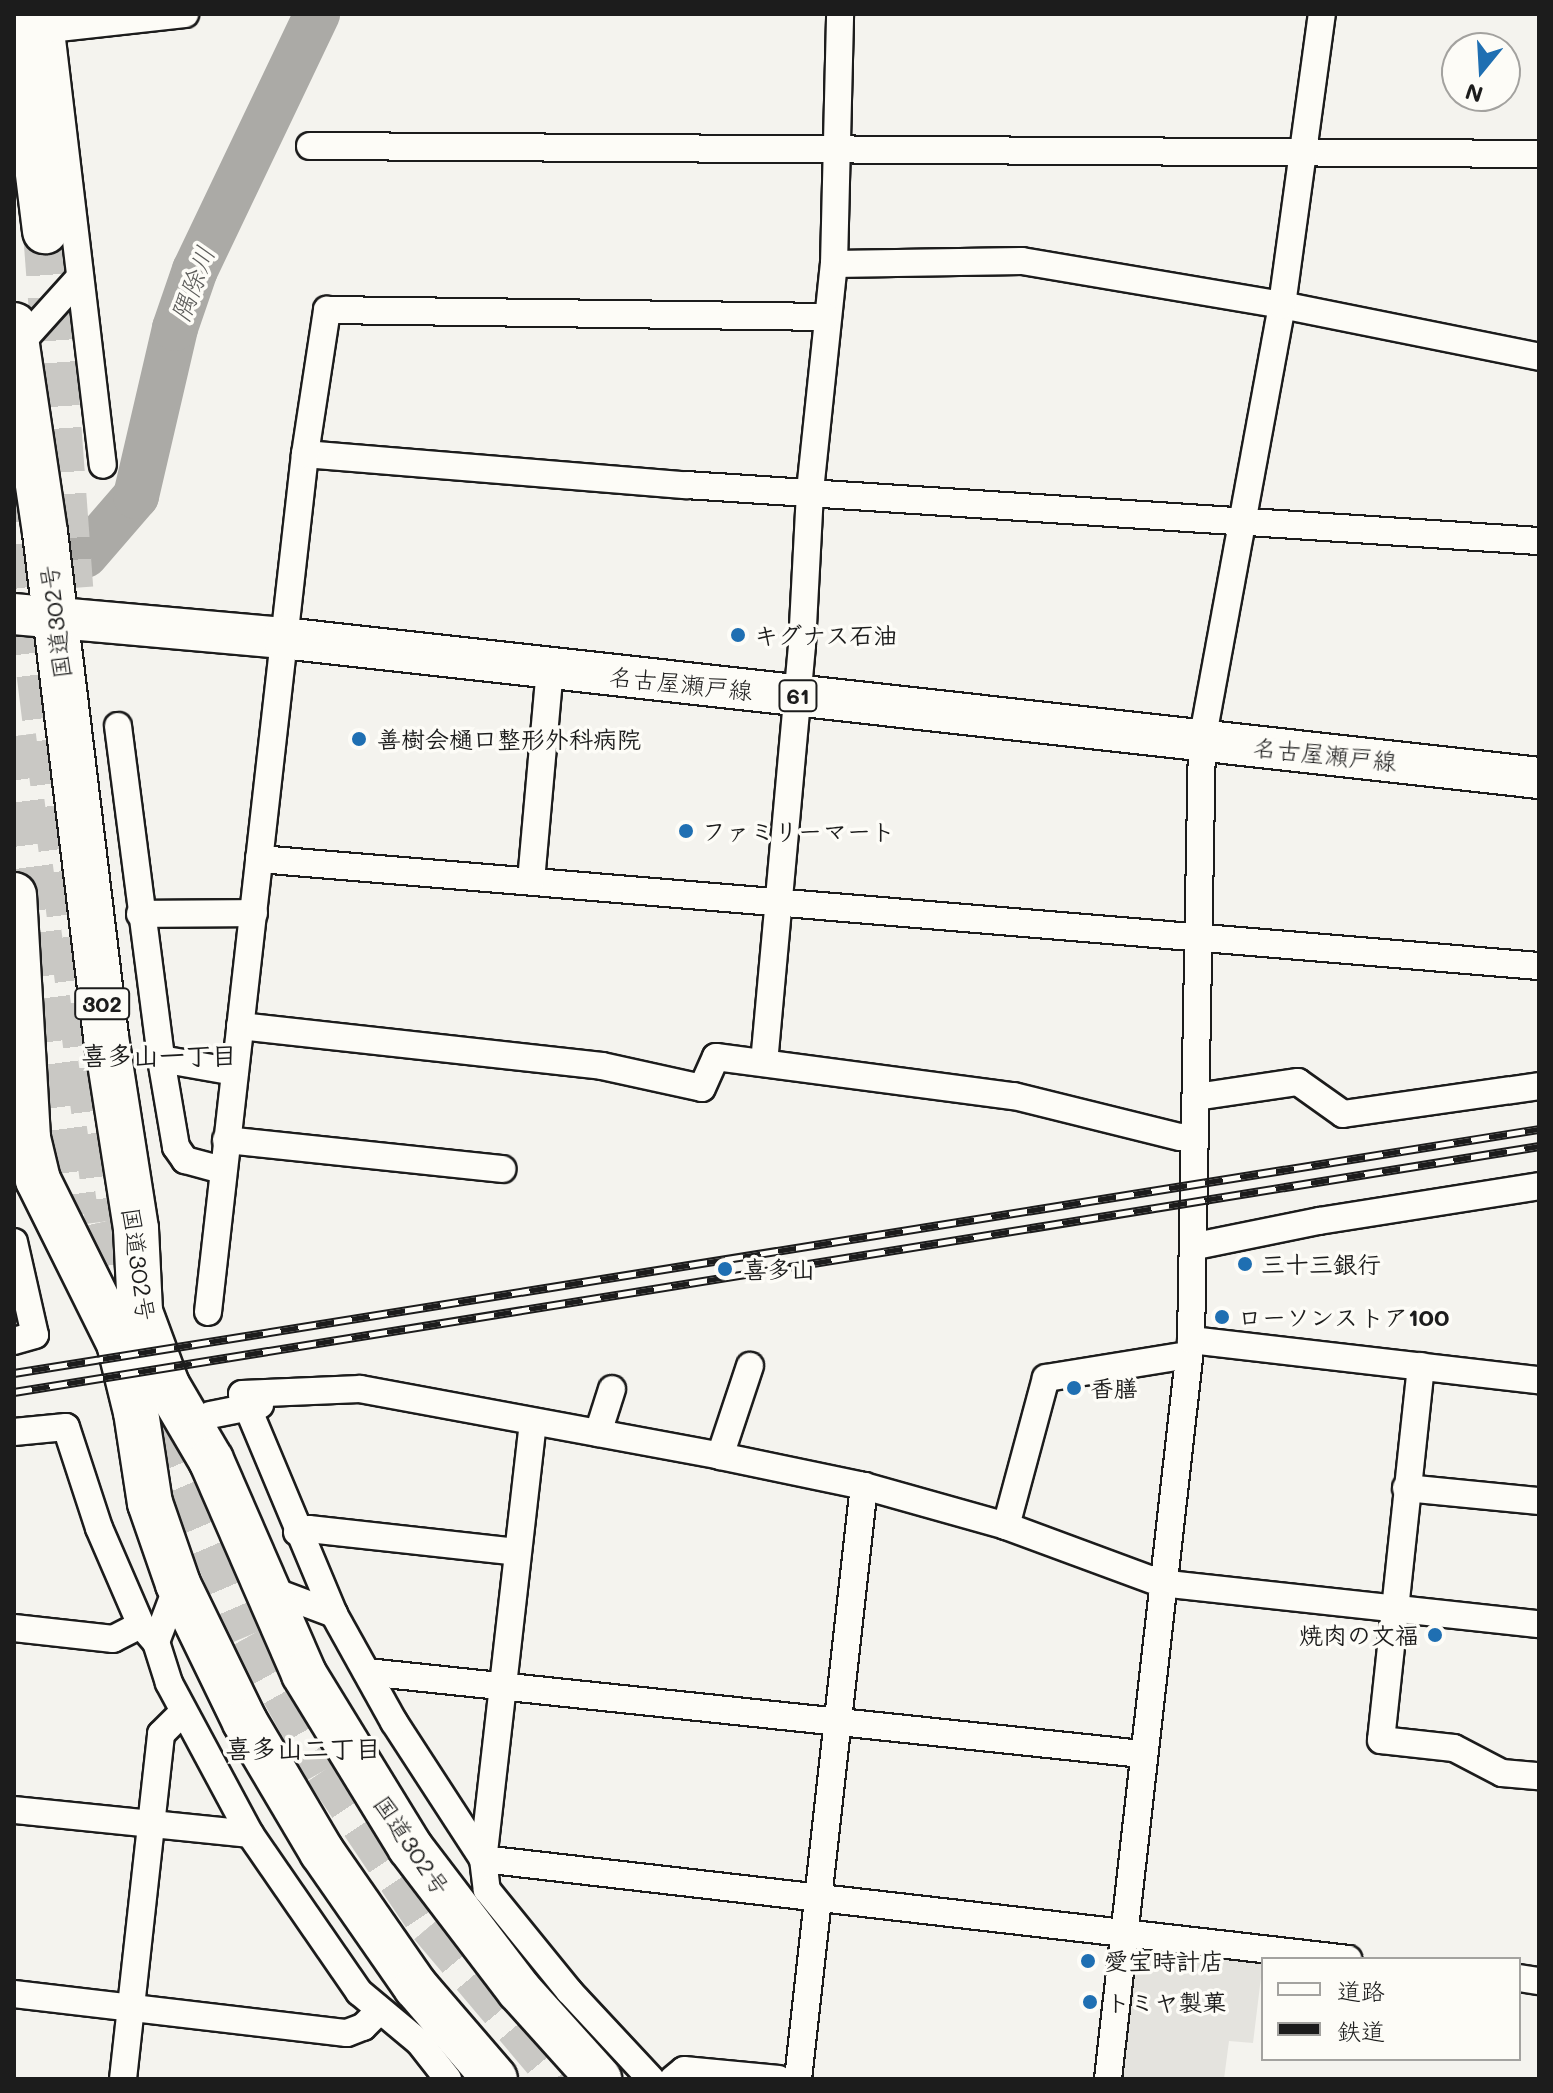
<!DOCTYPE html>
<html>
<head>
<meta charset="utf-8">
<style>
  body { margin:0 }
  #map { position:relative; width:1553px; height:2093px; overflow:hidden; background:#f4f3ee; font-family:Mali,"Klee One",sans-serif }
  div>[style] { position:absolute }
  .built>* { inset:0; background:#e4e3de }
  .river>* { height:46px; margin:-23px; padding:0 23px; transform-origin:23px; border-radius:23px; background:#abaaa6 }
  .highway-tunnel>* { height:44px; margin-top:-22px; transform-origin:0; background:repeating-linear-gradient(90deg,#c9c8c4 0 44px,transparent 0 66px) }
  .roads { filter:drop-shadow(2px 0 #1c1c1c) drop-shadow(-2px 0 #1c1c1c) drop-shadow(0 2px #1c1c1c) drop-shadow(0 -2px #1c1c1c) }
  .street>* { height:26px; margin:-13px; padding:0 13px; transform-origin:13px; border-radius:13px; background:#fdfcf7 }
  .primary>* { height:40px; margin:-20px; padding:0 20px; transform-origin:20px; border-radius:20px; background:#fdfcf7 }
  .highway>* { height:44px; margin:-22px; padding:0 22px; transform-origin:22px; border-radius:22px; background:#fdfcf7 }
  .rail>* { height:9px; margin-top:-4.5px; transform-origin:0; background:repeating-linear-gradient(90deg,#fdfcf7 0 18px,#1c1c1c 0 36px); box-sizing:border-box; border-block:2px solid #1c1c1c }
  .dots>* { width:22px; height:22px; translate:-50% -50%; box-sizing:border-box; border:4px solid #fdfcf7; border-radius:50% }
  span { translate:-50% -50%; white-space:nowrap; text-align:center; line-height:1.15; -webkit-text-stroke:7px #fdfcf7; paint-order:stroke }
  .shield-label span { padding:2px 6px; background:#fdfcf7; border:2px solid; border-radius:6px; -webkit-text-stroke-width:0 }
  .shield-label { font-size:22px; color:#1c1c1c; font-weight:700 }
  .street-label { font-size:24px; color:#1c1c1c }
  .poi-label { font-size:24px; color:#1c1c1c; font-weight:700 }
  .left { translate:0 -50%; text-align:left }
  .right { translate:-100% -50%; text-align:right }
  .water-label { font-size:26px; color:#5c5c5a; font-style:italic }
  .neighbourhood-label { font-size:26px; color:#1c1c1c; font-weight:700 }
  .frame { position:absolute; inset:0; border:16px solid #1c1c1c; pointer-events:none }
  .legend { position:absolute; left:1261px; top:1957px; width:260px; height:104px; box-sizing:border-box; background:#fdfcf7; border:2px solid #a3a29f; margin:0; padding:10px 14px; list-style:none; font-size:24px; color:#1c1c1c }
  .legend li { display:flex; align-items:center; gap:16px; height:40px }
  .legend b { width:40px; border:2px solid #a3a29f }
  .north { position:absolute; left:1441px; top:32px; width:80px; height:80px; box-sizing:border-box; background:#fdfcf7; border:2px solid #a3a29f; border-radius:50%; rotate:198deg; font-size:22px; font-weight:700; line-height:32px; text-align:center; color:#1c1c1c }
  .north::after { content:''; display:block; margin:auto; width:28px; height:36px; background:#1f6fb2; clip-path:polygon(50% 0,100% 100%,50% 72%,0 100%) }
</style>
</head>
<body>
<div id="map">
  <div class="built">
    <div style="clip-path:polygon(1145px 1946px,1263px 1961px,1253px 2043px,1229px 2041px,1224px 2079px,1114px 2079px,1132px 1952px)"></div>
  </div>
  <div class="river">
    <div style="left:85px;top:555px;width:78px;rotate:-49.2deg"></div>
    <div style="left:136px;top:496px;width:172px;rotate:-76.9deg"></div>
    <div style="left:175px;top:328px;width:61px;rotate:-71deg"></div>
    <div style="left:195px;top:270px;width:284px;rotate:-64.5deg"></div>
  </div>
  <div class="highway-tunnel">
    <div style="left:45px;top:231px;width:358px;rotate:85.8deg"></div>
    <div style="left:14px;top:478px;width:749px;rotate:82.87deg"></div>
    <div style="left:107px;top:1221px;width:87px;rotate:78deg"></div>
    <div style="left:125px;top:1306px;width:123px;rotate:73deg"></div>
    <div style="left:161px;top:1424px;width:229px;rotate:66.9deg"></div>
    <div style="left:251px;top:1635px;width:154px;rotate:60.8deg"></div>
    <div style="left:326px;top:1769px;width:188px;rotate:56.1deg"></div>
    <div style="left:431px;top:1925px;width:202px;rotate:49.8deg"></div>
    <div style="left:14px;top:736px;width:483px;rotate:82.6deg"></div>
  </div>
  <div class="roads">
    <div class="street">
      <div style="left:49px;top:14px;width:454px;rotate:83.2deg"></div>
      <div style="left:51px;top:29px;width:135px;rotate:-6.4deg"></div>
      <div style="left:310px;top:146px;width:1229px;rotate:0.37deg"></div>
      <div style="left:834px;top:264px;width:188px;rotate:-0.9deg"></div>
      <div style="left:1022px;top:261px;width:264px;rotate:9.6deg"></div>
      <div style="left:1282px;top:305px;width:262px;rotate:11.4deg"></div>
      <div style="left:17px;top:347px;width:94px;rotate:-48deg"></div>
      <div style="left:305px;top:454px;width:382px;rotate:4.7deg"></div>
      <div style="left:686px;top:485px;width:855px;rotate:3.76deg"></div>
      <div style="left:118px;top:726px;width:336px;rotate:82.6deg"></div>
      <div style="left:161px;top:1059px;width:75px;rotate:10deg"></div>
      <div style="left:259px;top:859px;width:1284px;rotate:4.78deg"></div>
      <div style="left:531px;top:881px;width:213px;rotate:-84.9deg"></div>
      <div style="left:140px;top:914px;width:114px;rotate:-0.5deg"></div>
      <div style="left:240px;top:1026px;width:364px;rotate:6.3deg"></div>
      <div style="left:602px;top:1066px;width:102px;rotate:12.4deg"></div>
      <div style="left:702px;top:1088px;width:34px;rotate:-66deg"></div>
      <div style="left:716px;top:1057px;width:301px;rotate:7.5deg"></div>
      <div style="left:1014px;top:1096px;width:171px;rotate:13.9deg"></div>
      <div style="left:1180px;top:1137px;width:14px;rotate:-4deg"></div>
      <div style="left:161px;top:1059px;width:89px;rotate:80.3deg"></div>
      <div style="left:176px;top:1147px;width:16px;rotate:55deg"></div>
      <div style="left:185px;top:1160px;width:38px;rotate:15deg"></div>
      <div style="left:764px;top:1063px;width:420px;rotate:-84.8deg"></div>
      <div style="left:802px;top:645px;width:154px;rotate:-87deg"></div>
      <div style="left:810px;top:491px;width:228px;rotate:-84deg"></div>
      <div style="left:834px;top:264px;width:250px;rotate:-88.6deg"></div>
      <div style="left:1196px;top:1097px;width:103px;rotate:-8.4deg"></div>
      <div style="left:1298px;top:1082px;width:55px;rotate:35.4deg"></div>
      <div style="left:1343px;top:1114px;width:198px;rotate:-8.1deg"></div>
      <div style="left:226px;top:1140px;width:278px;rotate:6deg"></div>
      <div style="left:14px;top:1242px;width:95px;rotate:77.3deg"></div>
      <div style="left:35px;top:1335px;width:22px;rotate:164deg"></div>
      <div style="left:1196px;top:1246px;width:126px;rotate:-11.5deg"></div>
      <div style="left:1319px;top:1221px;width:223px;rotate:-9deg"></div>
      <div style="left:208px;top:1312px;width:863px;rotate:-83.55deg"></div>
      <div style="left:305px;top:454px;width:146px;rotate:-81.3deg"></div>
      <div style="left:327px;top:310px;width:499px;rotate:0.8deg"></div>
      <div style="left:1191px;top:1340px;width:350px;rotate:6.6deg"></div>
      <div style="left:1421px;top:1366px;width:376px;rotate:96.1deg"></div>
      <div style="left:1381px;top:1740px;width:73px;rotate:6.3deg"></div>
      <div style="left:1454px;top:1748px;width:54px;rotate:27.5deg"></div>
      <div style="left:1502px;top:1773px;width:37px;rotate:5deg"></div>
      <div style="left:210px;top:1415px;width:51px;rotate:-11.3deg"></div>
      <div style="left:533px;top:1422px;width:440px;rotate:96.5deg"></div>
      <div style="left:483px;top:1859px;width:31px;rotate:83deg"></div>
      <div style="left:487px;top:1890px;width:130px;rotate:50.9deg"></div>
      <div style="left:569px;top:1991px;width:120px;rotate:47deg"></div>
      <div style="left:14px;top:1432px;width:52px;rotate:-5.5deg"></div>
      <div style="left:66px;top:1427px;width:106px;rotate:71.9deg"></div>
      <div style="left:99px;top:1528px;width:106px;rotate:66.6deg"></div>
      <div style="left:141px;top:1625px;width:23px;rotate:49deg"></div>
      <div style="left:156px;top:1642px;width:43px;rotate:72.4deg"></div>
      <div style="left:169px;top:1683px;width:171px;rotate:61.8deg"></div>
      <div style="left:250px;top:1834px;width:192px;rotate:55.4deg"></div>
      <div style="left:359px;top:1992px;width:78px;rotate:39.8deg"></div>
      <div style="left:419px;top:2042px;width:47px;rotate:51.9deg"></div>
      <div style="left:598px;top:1433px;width:46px;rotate:-72.3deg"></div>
      <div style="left:720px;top:1456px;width:95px;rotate:-71.6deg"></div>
      <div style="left:1406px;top:1488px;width:134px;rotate:5.6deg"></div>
      <div style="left:1006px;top:1526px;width:153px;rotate:-74.9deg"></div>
      <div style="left:1046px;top:1378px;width:144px;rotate:-9.2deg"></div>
      <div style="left:297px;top:1532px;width:12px;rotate:-14deg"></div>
      <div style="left:309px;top:1529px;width:209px;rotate:6.3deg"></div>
      <div style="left:265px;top:1588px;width:74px;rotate:20.6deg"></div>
      <div style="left:14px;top:1628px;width:100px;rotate:6.3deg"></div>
      <div style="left:113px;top:1639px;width:31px;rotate:-27deg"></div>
      <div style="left:156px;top:1642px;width:62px;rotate:-69.2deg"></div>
      <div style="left:367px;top:1672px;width:779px;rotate:6.04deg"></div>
      <div style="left:14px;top:1810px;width:237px;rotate:5.8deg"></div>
      <div style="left:483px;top:1859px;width:163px;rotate:-123deg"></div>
      <div style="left:394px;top:1722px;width:124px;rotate:-119.1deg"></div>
      <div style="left:334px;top:1614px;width:238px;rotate:-112.7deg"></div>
      <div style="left:242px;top:1394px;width:118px;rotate:-2.4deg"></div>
      <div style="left:360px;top:1389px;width:366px;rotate:10.5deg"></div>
      <div style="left:720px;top:1456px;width:147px;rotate:11.8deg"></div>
      <div style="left:864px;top:1486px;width:148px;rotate:15.7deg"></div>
      <div style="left:1006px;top:1526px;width:164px;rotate:20.3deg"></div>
      <div style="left:1160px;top:1583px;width:381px;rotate:6.2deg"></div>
      <div style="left:483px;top:1859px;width:871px;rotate:6.59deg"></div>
      <div style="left:1519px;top:1978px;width:20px;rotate:9deg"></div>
      <div style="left:14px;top:1994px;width:335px;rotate:6.7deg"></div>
      <div style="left:347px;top:2033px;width:17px;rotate:-21deg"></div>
      <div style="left:363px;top:2027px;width:23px;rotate:-45deg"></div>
      <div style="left:123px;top:2079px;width:347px;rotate:-83.7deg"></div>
      <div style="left:161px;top:1734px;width:31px;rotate:-45deg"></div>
      <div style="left:673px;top:2079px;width:14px;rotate:-39deg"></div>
      <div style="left:684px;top:2070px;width:95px;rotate:5.4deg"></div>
      <div style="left:798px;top:2079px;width:597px;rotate:-83.65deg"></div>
      <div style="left:1108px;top:2079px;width:744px;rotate:-83.59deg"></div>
      <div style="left:1191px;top:1340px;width:599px;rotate:-88.95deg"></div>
      <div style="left:1202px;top:741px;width:443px;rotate:-79.6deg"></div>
      <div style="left:1282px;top:305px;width:294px;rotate:-82.2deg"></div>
    </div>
    <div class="primary">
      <div style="left:14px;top:614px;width:270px;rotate:5.1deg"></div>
      <div style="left:283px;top:638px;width:1264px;rotate:6.36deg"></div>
    </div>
    <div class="highway">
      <div style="left:18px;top:14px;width:219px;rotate:82.9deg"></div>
      <div style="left:14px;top:325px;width:209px;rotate:81.5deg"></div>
      <div style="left:45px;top:532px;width:509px;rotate:83.11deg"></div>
      <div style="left:106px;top:1037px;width:194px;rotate:81.1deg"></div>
      <div style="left:136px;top:1229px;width:83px;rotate:87.2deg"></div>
      <div style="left:140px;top:1312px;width:78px;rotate:69.7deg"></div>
      <div style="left:167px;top:1385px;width:87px;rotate:59.6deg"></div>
      <div style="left:211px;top:1460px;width:233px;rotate:66.5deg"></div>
      <div style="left:304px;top:1674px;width:203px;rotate:58.5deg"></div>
      <div style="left:410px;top:1847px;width:180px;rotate:52.7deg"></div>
      <div style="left:519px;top:1990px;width:120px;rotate:48deg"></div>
      <div style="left:14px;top:895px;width:243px;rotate:86.7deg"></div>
      <div style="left:28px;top:1138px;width:43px;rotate:76.6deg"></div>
      <div style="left:38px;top:1180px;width:182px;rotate:63.6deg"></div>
      <div style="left:119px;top:1343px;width:71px;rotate:76.2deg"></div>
      <div style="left:136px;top:1412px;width:92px;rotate:81.3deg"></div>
      <div style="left:150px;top:1503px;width:86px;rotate:70.9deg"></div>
      <div style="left:178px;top:1584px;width:153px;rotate:64.1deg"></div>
      <div style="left:245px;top:1722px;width:151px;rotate:59.4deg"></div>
      <div style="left:322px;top:1852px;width:165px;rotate:55.2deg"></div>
      <div style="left:416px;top:1987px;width:121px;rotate:49.3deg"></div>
    </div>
  </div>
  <div class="rail">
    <div style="left:14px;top:1373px;width:1544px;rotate:-9.09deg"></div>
    <div style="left:14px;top:1392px;width:1545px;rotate:-9.16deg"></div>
  </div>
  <div class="dots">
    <div style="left:738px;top:635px;background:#1f6fb2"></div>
    <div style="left:359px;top:739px;background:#1f6fb2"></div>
    <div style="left:686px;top:831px;background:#1f6fb2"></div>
    <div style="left:1245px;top:1264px;background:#1f6fb2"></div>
    <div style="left:725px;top:1269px;background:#1f6fb2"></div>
    <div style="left:1222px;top:1317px;background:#1f6fb2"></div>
    <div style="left:1074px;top:1388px;background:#1f6fb2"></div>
    <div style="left:1435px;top:1635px;background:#1f6fb2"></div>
    <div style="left:1088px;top:1961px;background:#1f6fb2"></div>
    <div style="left:1090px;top:2002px;background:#1f6fb2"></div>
  </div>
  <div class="shield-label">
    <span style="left:798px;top:696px">61</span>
    <span style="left:102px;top:1004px">302</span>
  </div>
  <div class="street-label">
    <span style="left:55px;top:622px;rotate:-97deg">国道302号</span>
    <span style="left:681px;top:683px;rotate:6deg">名古屋瀬戸線</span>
    <span style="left:1325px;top:754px;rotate:6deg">名古屋瀬戸線</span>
    <span style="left:139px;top:1264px;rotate:82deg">国道302号</span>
    <span style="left:412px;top:1845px;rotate:56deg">国道302号</span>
  </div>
  <div class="poi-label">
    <span class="left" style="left:754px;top:635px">キグナス石油</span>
    <span class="left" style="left:377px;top:739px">善樹会樋口整形外科病院</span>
    <span class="left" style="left:702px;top:831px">ファミリーマート</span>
    <span class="left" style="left:1261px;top:1264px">三十三銀行</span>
    <span class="left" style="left:743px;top:1269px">喜多山</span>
    <span class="left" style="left:1238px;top:1317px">ローソンストア100</span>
    <span class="left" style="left:1090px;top:1388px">香膳</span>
    <span class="right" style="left:1419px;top:1635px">焼肉の文福</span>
    <span class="left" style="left:1104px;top:1961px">愛宝時計店</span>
    <span class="left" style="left:1106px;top:2002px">トミヤ製菓</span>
  </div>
  <div class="water-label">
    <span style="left:193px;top:284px;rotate:-69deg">隅除川</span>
  </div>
  <div class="neighbourhood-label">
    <span style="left:159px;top:1056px">喜多山一丁目</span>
    <span style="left:303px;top:1749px">喜多山二丁目</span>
  </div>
  <div class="frame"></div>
  <ul class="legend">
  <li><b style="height:10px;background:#fdfcf7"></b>道路</li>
  <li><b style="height:10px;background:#1c1c1c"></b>鉄道</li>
  </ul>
  <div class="north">N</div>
</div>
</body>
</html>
